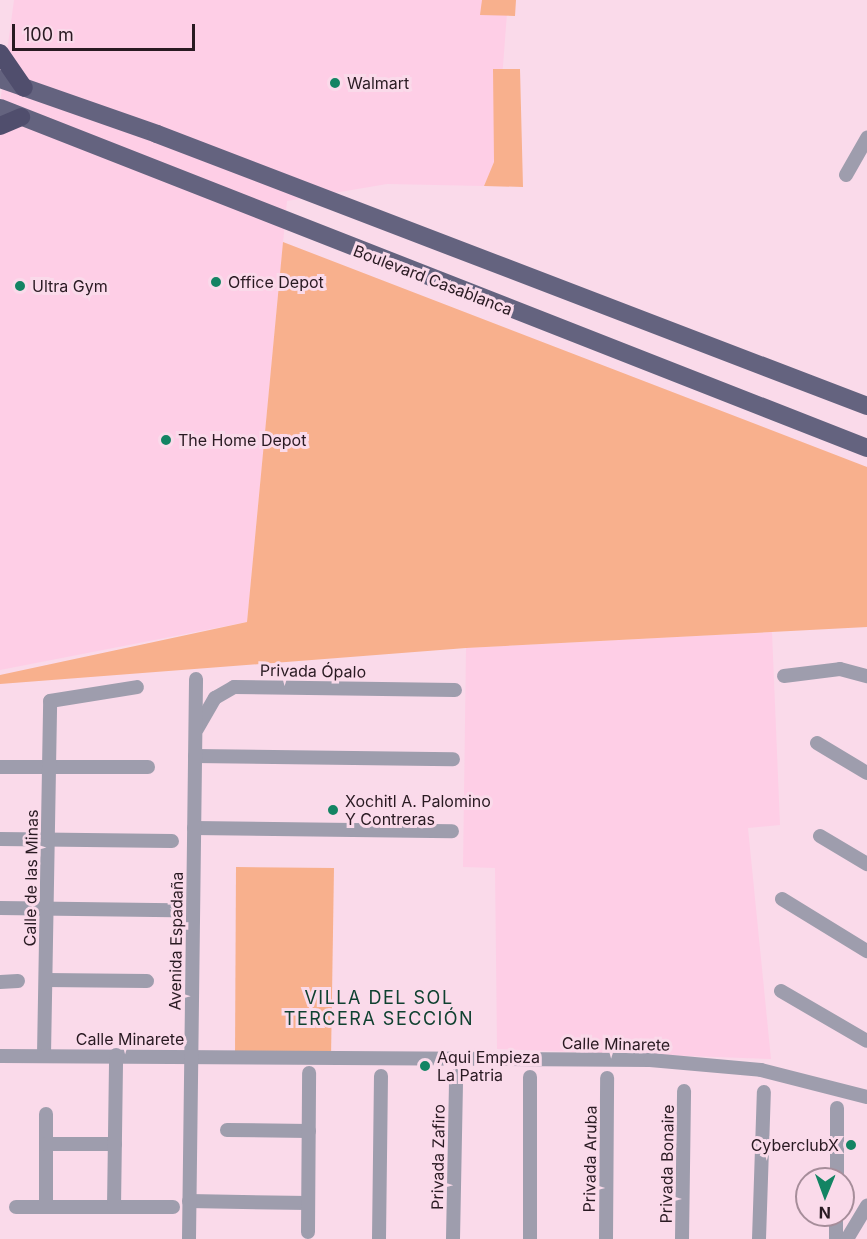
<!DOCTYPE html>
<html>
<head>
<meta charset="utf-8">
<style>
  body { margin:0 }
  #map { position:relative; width:867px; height:1239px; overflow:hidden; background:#fadaea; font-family:Inter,sans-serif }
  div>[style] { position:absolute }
  .built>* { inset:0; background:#fecee6 }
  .green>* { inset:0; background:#f8b08d }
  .minor>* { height:14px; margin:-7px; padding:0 7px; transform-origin:7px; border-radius:7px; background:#9e9dad }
  .major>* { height:18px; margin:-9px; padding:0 9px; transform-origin:9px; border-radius:9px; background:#64637f }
  .highway>* { height:18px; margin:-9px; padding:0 9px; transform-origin:9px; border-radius:9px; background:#504e6d }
  .dots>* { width:16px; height:16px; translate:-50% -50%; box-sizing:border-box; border:3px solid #fadaea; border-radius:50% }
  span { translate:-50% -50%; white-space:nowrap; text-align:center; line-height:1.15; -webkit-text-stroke:6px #fadaea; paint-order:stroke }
  .poi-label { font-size:16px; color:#291a22 }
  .left { translate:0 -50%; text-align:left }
  .right { translate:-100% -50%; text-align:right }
  .street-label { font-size:16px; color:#291a22 }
  .neighbourhood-label { font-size:18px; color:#0f4130; letter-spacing:1.5px }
  .north { position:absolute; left:795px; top:1167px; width:60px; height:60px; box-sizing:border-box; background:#fadaea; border:2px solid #a68d9a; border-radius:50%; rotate:181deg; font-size:16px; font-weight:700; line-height:24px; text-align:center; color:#291a22 }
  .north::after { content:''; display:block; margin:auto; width:21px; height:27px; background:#138463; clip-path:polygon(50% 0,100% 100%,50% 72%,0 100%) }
  .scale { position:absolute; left:12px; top:24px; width:183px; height:27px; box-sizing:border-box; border:3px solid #291a22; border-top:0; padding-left:8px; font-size:18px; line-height:21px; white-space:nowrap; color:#291a22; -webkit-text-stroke:4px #fadaea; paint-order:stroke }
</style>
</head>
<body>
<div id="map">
  <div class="built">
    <div style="clip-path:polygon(14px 0,508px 0,496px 158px,484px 186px,387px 184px,287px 201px,247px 622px,0 670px,0 103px)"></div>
    <div style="clip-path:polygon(772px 632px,780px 825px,748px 828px,771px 1059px,497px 1049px,495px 868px,463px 867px,466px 648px)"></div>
  </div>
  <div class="green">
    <div style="clip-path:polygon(482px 0,516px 0,515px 16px,480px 15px)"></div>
    <div style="clip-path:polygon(493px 69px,520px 69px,523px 187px,484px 186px,494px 162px)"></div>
    <div style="clip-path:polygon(283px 242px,867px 467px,867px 627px,466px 648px,0 684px,0 675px,247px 622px)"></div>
    <div style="clip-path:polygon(236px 867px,334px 868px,331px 1058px,235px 1056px)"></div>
  </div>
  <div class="minor">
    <div style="left:846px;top:175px;width:43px;rotate:-60.4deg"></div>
    <div style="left:784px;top:676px;width:56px;rotate:-7.1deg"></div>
    <div style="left:840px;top:669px;width:28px;rotate:15deg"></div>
    <div style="left:197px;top:729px;width:36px;rotate:-60deg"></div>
    <div style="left:215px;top:698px;width:22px;rotate:-30deg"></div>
    <div style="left:234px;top:687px;width:221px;rotate:0.8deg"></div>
    <div style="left:817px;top:743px;width:58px;rotate:31deg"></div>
    <div style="left:195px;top:756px;width:258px;rotate:0.7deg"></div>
    <div style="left:0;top:767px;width:148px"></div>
    <div style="left:194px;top:828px;width:258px;rotate:0.7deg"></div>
    <div style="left:820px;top:836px;width:55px;rotate:30.8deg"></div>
    <div style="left:0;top:839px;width:172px;rotate:0.7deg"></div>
    <div style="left:782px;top:899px;width:100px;rotate:31.5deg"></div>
    <div style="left:0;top:908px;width:174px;rotate:0.7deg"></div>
    <div style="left:46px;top:980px;width:101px;rotate:0.6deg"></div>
    <div style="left:0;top:982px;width:18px;rotate:-3deg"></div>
    <div style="left:781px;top:991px;width:99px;rotate:30.2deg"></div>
    <div style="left:44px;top:1055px;width:354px;rotate:-89deg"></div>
    <div style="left:50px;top:701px;width:88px;rotate:-9.1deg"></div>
    <div style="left:0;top:1056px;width:650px;rotate:0.35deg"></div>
    <div style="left:650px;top:1060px;width:111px;rotate:5.1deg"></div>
    <div style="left:761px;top:1070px;width:109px;rotate:14.3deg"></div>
    <div style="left:46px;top:1114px;width:92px;rotate:90deg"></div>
    <div style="left:227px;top:1130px;width:82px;rotate:0.7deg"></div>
    <div style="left:46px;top:1144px;width:69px"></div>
    <div style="left:837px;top:1179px;width:71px;rotate:-90deg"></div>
    <div style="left:189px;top:1201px;width:119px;rotate:1deg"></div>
    <div style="left:16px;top:1207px;width:157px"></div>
    <div style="left:114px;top:1207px;width:152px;rotate:-89.2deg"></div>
    <div style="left:308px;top:1232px;width:159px;rotate:-89.6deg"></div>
    <div style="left:189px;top:1239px;width:560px;rotate:-89.28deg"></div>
    <div style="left:379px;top:1239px;width:163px;rotate:-89.3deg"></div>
    <div style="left:453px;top:1239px;width:163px;rotate:-88.9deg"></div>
    <div style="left:530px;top:1239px;width:162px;rotate:-90deg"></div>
    <div style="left:606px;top:1239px;width:161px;rotate:-89.6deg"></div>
    <div style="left:682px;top:1239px;width:148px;rotate:-89.2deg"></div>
    <div style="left:759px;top:1239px;width:147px;rotate:-88.1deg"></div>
    <div style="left:836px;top:1239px;width:24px;rotate:-90deg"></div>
    <div style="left:847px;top:1239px;width:39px;rotate:-59deg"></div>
  </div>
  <div class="major">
    <div style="left:0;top:79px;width:166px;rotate:19.3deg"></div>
    <div style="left:157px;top:134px;width:760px;rotate:20.96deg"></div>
    <div style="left:0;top:108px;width:931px;rotate:21.41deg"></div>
  </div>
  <div class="highway">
    <div style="left:0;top:53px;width:42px;rotate:55.6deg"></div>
    <div style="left:0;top:126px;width:23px;rotate:-23deg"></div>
  </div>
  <div class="dots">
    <div style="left:335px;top:83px;background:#138463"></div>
    <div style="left:216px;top:282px;background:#138463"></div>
    <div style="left:20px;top:286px;background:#138463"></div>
    <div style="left:166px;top:440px;background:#138463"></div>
    <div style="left:333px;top:810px;background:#138463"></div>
    <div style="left:425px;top:1066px;background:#138463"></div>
    <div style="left:851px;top:1145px;background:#138463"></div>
  </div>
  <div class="poi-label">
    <span class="left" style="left:347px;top:83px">Walmart</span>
    <span class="left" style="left:228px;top:282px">Office Depot</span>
    <span class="left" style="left:32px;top:286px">Ultra Gym</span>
    <span class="left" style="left:178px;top:440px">The Home Depot</span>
    <span class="left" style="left:345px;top:810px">Xochitl A. Palomino<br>Y Contreras</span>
    <span class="left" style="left:437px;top:1066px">Aqui Empieza<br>La Patria</span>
    <span class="right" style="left:839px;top:1145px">CyberclubX</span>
  </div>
  <div class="street-label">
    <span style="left:433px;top:280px;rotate:21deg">Boulevard Casablanca</span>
    <span style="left:313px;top:671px;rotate:1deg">Privada Ópalo</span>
    <span style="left:31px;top:878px;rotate:-89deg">Calle de las Minas</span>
    <span style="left:176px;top:941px;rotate:-89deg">Avenida Espadaña</span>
    <span style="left:130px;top:1039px">Calle Minarete</span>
    <span style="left:616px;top:1044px;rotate:1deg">Calle Minarete</span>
    <span style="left:438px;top:1157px;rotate:-89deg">Privada Zafiro</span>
    <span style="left:590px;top:1159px;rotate:-89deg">Privada Aruba</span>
    <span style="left:667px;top:1164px;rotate:-89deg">Privada Bonaire</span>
  </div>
  <div class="neighbourhood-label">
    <span style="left:379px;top:1009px">VILLA DEL SOL<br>TERCERA SECCIÓN</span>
  </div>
  <div class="north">N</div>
  <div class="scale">100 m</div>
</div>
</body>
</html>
